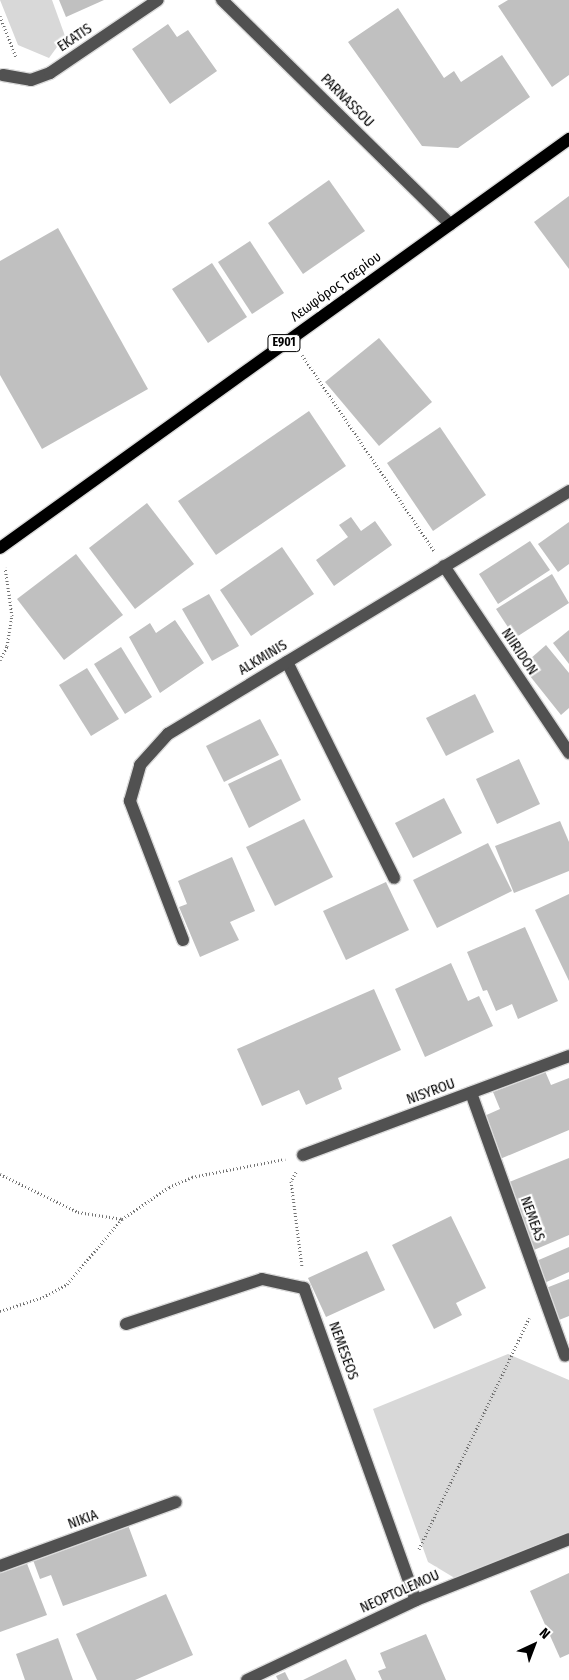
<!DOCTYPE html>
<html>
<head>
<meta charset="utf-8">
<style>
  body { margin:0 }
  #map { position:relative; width:569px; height:1680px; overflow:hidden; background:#fff; font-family:"Fira Sans Condensed",sans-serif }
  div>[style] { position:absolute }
  .green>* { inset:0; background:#d8d8d8 }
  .building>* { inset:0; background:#c0c0c0 }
  .path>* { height:3px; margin-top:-1.5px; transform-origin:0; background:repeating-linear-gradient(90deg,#737373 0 1px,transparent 0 3.5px) }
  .roads { filter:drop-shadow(1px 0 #dbdbdb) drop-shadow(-1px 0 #dbdbdb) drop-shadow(0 1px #dbdbdb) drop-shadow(0 -1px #dbdbdb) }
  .minor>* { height:12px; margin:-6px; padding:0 6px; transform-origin:6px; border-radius:6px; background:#515151 }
  .major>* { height:12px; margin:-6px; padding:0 6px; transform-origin:6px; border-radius:6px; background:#000 }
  span { translate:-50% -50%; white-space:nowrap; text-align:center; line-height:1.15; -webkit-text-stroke:4.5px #fff; paint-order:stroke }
  .shield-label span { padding:1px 4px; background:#fff; border:1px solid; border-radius:4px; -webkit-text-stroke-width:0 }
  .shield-label { font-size:12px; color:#000; font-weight:700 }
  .street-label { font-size:14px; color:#000 }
  .north { position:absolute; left:509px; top:1620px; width:50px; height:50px; -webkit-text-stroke:4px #fff; paint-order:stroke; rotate:43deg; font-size:14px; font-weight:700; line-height:20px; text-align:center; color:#000 }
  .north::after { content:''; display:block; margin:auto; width:18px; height:22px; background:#000; clip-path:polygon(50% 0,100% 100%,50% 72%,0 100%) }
</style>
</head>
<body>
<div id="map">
  <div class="green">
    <div style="clip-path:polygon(0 0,52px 0,65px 36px,49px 58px,18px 45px)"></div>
    <div style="clip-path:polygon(508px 1354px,569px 1380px,569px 1533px,458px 1580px,428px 1562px,373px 1409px)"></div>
  </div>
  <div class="building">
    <div style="clip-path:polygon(59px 0,104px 0,66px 17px)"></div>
    <div style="clip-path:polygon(508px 0,569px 0,569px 75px,552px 87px,498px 6px)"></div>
    <div style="clip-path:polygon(398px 8px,444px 78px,454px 71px,461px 82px,502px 55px,530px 97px,458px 148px,422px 146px,348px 42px)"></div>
    <div style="clip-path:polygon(168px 24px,177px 37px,188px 30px,217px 71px,170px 104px,132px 49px)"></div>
    <div style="clip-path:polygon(329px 180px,365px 231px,303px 274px,268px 223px)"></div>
    <div style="clip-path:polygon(569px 196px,569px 269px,534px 222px)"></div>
    <div style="clip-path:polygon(58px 228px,148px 389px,42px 449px,0 375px,0 261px)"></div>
    <div style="clip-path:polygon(250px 241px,284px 293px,252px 314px,218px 262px)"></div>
    <div style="clip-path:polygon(212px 263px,247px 317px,208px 343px,172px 289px)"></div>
    <div style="clip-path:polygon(379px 338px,432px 402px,379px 446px,325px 382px)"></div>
    <div style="clip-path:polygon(309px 411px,346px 466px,216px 555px,178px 501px)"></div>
    <div style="clip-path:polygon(440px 427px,486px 495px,433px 531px,387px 463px)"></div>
    <div style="clip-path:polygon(147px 503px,194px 564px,135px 609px,89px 548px)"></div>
    <div style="clip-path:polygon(351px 517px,361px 531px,375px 521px,392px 545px,334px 586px,316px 560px,348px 537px,339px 525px)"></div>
    <div style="clip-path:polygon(569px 522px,569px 564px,558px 572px,538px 544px)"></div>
    <div style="clip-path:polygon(530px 541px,550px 570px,498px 604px,479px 574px)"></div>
    <div style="clip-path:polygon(282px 547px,314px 594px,251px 636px,220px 590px)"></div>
    <div style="clip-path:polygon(76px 554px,123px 615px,64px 660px,17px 599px)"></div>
    <div style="clip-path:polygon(552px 574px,569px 603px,515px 638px,496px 609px)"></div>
    <div style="clip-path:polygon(209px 594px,239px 646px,212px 661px,182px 609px)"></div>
    <div style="clip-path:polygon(175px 620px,204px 663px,160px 693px,129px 637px,150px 623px,156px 633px)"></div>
    <div style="clip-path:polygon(569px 630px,569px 664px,553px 643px)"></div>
    <div style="clip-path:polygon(546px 645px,569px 673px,569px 708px,561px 715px,522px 666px)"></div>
    <div style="clip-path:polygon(121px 647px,152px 697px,125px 714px,94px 664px)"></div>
    <div style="clip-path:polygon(87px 668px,119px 719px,91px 736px,59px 685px)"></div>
    <div style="clip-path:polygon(475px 694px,494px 732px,446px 756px,426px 718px)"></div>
    <div style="clip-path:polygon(260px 719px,279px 755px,224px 782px,206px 746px)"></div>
    <div style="clip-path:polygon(281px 759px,301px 800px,249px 828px,228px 784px)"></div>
    <div style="clip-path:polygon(519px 759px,540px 804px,497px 824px,476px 779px)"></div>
    <div style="clip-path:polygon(444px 798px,462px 833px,413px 858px,395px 823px)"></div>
    <div style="clip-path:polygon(304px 819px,333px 877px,275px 906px,246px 847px)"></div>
    <div style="clip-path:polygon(560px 821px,569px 842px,569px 871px,514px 893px,495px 846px)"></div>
    <div style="clip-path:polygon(488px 843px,512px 891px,437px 928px,413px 880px)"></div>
    <div style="clip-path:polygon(232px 857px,255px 911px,230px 922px,239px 940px,200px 957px,179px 907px,187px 904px,178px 881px)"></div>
    <div style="clip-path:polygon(386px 882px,409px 930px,346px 960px,323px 911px)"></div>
    <div style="clip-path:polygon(569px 894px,569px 981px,535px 910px)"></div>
    <div style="clip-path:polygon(525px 927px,558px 1001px,518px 1019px,512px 1004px,496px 1011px,487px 990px,483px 991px,467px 952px)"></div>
    <div style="clip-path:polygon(451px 963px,468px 1001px,479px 996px,493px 1026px,425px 1057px,395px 989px)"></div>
    <div style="clip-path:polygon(374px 989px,401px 1050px,338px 1078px,342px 1089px,306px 1105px,299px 1090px,262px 1106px,237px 1049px)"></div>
    <div style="clip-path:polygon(545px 1071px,551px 1085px,569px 1078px,569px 1130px,500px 1159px,482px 1117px,500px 1109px,493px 1092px)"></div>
    <div style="clip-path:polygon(569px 1158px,569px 1235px,534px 1250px,507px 1183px)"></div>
    <div style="clip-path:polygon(451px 1216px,486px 1288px,456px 1303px,462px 1315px,434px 1329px,392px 1245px)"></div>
    <div style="clip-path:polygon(569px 1247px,569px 1272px,542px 1284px,534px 1262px)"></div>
    <div style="clip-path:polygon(367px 1251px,385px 1290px,326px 1317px,308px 1278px)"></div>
    <div style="clip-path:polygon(569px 1279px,569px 1316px,559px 1320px,546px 1288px)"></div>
    <div style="clip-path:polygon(128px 1525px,147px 1576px,63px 1606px,51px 1575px,40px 1579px,33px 1560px)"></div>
    <div style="clip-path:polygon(26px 1561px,47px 1615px,0 1632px,0 1571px)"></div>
    <div style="clip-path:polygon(569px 1573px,569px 1654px,560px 1658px,530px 1591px)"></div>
    <div style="clip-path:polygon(166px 1594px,193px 1655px,135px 1680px,97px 1680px,76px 1634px)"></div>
    <div style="clip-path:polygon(426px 1634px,446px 1680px,382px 1680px,378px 1671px,386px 1668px,380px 1653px)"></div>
    <div style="clip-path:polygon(58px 1638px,73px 1680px,25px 1680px,16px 1654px)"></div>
    <div style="clip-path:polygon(346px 1659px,356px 1680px,303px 1680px)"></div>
    <div style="clip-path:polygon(285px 1672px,289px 1680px,278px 1680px,276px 1676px)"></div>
  </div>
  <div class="path">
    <div style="left:0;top:16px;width:44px;rotate:68.7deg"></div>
    <div style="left:302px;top:355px;width:236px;rotate:56deg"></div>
    <div style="left:0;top:660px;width:16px;rotate:-63deg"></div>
    <div style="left:7px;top:646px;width:30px;rotate:-81deg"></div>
    <div style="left:12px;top:616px;width:49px;rotate:-98.1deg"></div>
    <div style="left:296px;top:1172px;width:10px;rotate:119deg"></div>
    <div style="left:291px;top:1181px;width:87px;rotate:82.7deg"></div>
    <div style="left:0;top:1174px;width:87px;rotate:26deg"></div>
    <div style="left:78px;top:1212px;width:45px;rotate:9deg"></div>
    <div style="left:0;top:1311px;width:45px;rotate:-18deg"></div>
    <div style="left:43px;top:1297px;width:27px;rotate:-28deg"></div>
    <div style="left:67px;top:1284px;width:85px;rotate:-49.8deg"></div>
    <div style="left:122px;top:1219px;width:57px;rotate:-34.2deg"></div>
    <div style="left:169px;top:1187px;width:25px;rotate:-23deg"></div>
    <div style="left:192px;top:1177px;width:95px;rotate:-11deg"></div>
    <div style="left:419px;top:1549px;width:256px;rotate:-64.5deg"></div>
  </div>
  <div class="roads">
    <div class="minor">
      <div style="left:222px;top:0;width:320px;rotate:44.5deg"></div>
      <div style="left:3px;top:75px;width:28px;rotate:10deg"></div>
      <div style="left:31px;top:80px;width:20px;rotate:-20deg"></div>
      <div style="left:50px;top:73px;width:130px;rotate:-34.1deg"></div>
      <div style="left:444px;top:566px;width:225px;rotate:56.2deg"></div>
      <div style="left:287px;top:662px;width:241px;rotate:63.6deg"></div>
      <div style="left:183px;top:940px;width:149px;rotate:-110.9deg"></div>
      <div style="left:130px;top:801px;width:37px;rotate:-74deg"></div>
      <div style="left:140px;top:765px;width:42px;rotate:-47.9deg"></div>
      <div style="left:168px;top:734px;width:469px;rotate:-31.2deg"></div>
      <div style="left:471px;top:1093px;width:279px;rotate:70.3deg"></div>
      <div style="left:303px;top:1155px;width:284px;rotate:-20.4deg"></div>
      <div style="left:126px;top:1324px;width:143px;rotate:-18.3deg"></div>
      <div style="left:262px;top:1279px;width:43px;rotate:12.1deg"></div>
      <div style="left:304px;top:1288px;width:331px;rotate:70.3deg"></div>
      <div style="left:0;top:1566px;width:187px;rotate:-20deg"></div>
      <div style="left:247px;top:1680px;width:187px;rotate:-25.3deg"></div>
      <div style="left:416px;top:1600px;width:165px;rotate:-21.7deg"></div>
    </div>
    <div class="major">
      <div style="left:0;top:548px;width:701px;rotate:-35.71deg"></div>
    </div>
  </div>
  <div class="shield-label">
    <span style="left:284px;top:343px">E901</span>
  </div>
  <div class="street-label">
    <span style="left:75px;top:38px;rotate:-34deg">EKATIS</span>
    <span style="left:347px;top:101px;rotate:45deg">PARNASSOU</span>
    <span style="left:336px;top:287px;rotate:-36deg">Λεωφόρος Τσερίου</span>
    <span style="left:519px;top:652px;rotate:56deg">NIIRIDON</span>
    <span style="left:263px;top:658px;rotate:-31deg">ALKMINIS</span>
    <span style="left:431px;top:1092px;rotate:-20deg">NISYROU</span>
    <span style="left:532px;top:1219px;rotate:70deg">NEMEAS</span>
    <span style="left:343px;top:1351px;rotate:70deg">NEMESEOS</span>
    <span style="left:83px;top:1520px;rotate:-20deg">NIKIA</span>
    <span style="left:400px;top:1592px;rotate:-24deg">NEOPTOLEMOU</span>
  </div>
  <div class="north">N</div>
</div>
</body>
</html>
